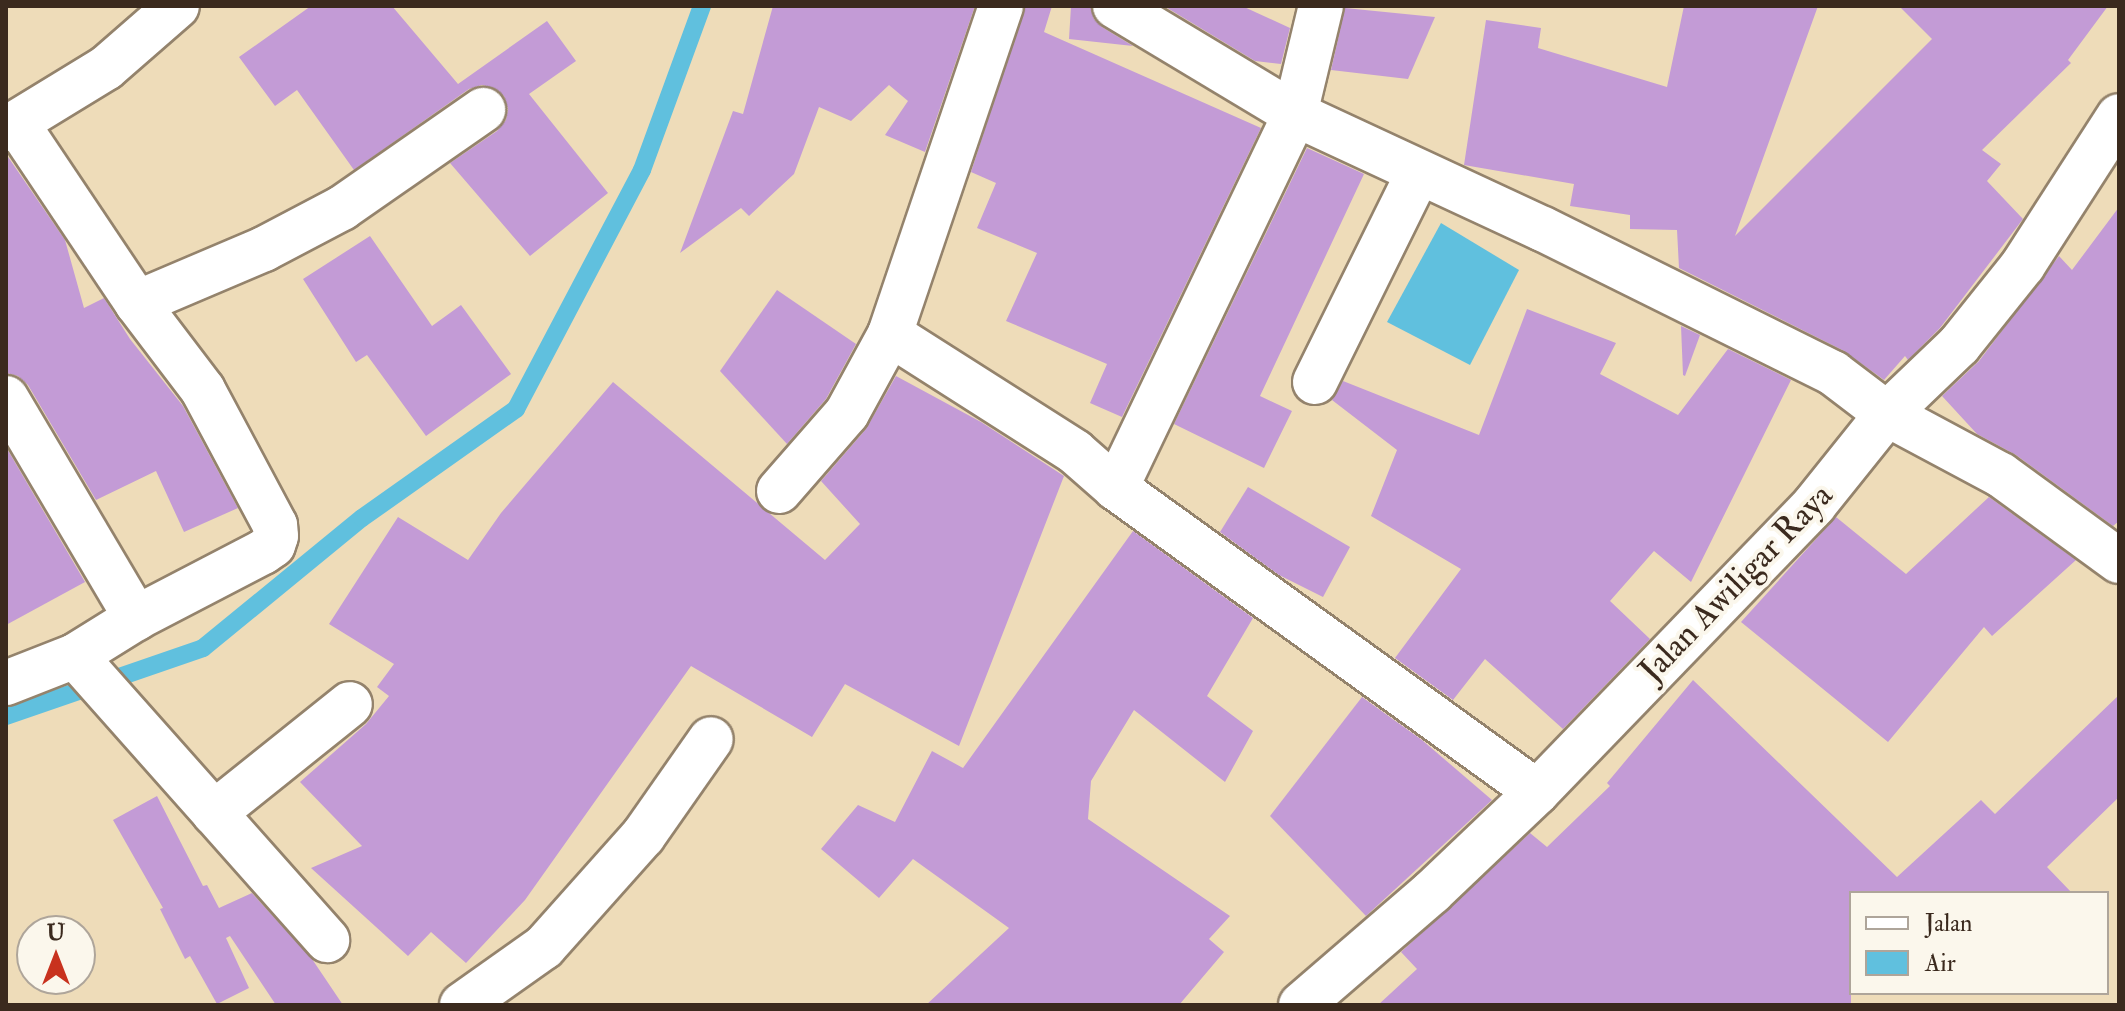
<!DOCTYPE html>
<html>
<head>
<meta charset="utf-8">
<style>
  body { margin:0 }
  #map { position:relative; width:2125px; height:1011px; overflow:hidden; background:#eedcb9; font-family:"IM FELL Double Pica",serif }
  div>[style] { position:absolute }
  .water>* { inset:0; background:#60c0de }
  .stream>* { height:18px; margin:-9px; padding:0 9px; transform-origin:9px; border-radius:9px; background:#60c0de }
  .building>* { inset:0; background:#c39bd6 }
  .roads { filter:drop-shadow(2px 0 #94836c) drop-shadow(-2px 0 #94836c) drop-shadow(0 2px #94836c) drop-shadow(0 -2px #94836c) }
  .street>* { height:44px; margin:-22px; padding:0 22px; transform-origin:22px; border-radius:22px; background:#fff }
  .secondary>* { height:44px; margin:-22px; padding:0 22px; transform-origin:22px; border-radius:22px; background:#fff }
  span { translate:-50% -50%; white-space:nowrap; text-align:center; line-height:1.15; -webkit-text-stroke:8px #fbf7ec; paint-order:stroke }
  .street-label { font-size:34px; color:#3b2a1e }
  .frame { position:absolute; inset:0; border:8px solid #3b2a1e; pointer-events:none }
  .legend { position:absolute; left:1849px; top:891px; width:260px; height:104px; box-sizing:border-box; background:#fbf7ec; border:2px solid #aea59a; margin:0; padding:10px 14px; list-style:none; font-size:24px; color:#3b2a1e }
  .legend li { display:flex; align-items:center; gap:16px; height:40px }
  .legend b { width:40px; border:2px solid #aea59a }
  .north { position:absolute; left:16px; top:915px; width:80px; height:80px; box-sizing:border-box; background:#fbf7ec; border:2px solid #aea59a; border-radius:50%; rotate:0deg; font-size:22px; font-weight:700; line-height:32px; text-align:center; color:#3b2a1e }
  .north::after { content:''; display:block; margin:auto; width:28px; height:36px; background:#c8321e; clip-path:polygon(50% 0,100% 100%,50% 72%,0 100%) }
</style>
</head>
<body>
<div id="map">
  <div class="water">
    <div style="clip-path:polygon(1441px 223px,1519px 270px,1470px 365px,1387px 322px)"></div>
  </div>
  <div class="stream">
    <div style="left:6px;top:716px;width:208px;rotate:-19deg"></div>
    <div style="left:203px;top:648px;width:205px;rotate:-39.3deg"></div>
    <div style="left:362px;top:518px;width:189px;rotate:-35.3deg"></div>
    <div style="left:516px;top:409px;width:270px;rotate:-62.2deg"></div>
    <div style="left:642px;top:170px;width:175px;rotate:-69.9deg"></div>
  </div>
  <div class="building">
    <div style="clip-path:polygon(311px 6px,392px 6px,458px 84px,547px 21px,576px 61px,529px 94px,608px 193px,530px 256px,450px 163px,497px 131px,506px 120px,508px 109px,504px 96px,494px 88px,482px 85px,469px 89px,354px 170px,297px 90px,275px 106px,239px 57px)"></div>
    <div style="clip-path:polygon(773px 6px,975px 6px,925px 152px,885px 135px,908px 101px,889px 85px,851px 121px,819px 107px,794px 174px,749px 216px,741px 208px,680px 253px,733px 111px,743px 114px)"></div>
    <div style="clip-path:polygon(1025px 6px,1052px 6px,1044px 32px,1261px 128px,1122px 417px,1090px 403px,1107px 364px,1006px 321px,1037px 253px,977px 228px,996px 183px,971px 172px)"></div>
    <div style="clip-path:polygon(1071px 6px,1090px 6px,1094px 19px,1102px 27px,1133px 46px,1069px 39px)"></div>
    <div style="clip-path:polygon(1164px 6px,1242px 6px,1290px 28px,1281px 64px,1255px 61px)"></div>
    <div style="clip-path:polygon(1684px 6px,1818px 6px,1735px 236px,1932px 39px,1899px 6px,2108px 6px,2068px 60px,2071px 63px,1982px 150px,2001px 164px,1987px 181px,2023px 219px,1940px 328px,1908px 360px,1905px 356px,1884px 380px,1844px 351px,1679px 268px,1677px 230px,1630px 229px,1630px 215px,1570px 206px,1574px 184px,1464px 165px,1486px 20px,1541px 28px,1538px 48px,1667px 87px)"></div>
    <div style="clip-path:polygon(1345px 8px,1435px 17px,1408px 79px,1331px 70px)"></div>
    <div style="clip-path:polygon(1307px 148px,1364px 174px,1260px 396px,1292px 411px,1264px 468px,1174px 424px)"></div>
    <div style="clip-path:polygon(6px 154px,65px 240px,84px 308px,104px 298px,130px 339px,183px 406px,238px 508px,184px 532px,156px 471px,96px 500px,28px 385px,18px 376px,6px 373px)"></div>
    <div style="clip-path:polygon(2119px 207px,2119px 521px,2113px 526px,2016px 455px,1977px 434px,1942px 396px,1979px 361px,2059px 256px,2072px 270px)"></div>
    <div style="clip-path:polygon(370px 236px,432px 326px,461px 305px,511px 374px,426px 436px,367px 355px,356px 362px,303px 279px)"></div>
    <div style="clip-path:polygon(777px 290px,856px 344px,826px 399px,787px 444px,720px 371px)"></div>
    <div style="clip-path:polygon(1527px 309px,1616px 343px,1600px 374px,1678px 415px,1728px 349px,1791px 380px,1691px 582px,1654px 551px,1610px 601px,1650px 639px,1563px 729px,1485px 659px,1453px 700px,1395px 658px,1461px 569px,1371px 516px,1397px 450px,1332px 400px,1343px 381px,1479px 435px)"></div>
    <div style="clip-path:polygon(1681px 326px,1700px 335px,1685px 376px,1683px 375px)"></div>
    <div style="clip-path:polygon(896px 376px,981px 422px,1064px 476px,959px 746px,845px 684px,812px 737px,691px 666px,525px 900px,466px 963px,431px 932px,408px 956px,311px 868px,362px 846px,300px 782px,366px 724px,389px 696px,377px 687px,394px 664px,329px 624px,398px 517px,468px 560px,501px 513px,613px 382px,825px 560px,860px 524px,821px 481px,866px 429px)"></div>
    <div style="clip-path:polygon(6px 447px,85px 582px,6px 625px)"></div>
    <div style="clip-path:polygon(1248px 487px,1350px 547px,1323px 597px,1279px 575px,1220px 532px)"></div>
    <div style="clip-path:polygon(1989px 497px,2076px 560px,1992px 636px,1984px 627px,1888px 742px,1741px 622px,1836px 517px,1906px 574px)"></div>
    <div style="clip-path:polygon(1133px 531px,1253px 618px,1207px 696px,1253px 731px,1225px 782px,1134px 710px,1091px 781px,1088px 819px,1230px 916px,1209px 939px,1224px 952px,1179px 1005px,926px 1005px,1009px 928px,913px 859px,879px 898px,821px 849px,858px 805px,895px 822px,932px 751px,963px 768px)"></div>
    <div style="clip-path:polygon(1693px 680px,1897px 877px,1981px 800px,1995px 814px,2119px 695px,2119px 797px,2047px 867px,2072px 893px,1851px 893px,1851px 1005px,1378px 1005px,1417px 969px,1401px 952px,1530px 833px,1547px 847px,1610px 786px,1607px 783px)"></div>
    <div style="clip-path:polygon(1362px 697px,1422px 740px,1492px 800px,1366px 916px,1270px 816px)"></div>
    <div style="clip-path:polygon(157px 796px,203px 886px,207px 885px,219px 908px,252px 893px,312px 959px,343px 1005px,276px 1005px,230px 936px,226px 938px,249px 988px,217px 1004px,190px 956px,185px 959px,160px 909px,163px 908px,113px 820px)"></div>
  </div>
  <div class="roads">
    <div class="street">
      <div style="left:1115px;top:6px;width:210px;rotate:31deg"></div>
      <div style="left:1295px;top:114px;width:273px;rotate:24.9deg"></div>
      <div style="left:1543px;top:229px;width:324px;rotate:26.4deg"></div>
      <div style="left:1833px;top:373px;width:68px;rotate:37.2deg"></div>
      <div style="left:1887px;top:414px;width:129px;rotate:28.2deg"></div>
      <div style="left:2001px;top:475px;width:146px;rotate:36.1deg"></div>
      <div style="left:6px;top:129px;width:117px;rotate:-31.4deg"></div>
      <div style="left:106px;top:68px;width:94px;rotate:-41.1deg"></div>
      <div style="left:137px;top:303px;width:138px;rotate:-23deg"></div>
      <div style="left:264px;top:249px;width:88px;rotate:-27.7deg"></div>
      <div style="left:342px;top:208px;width:172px;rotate:-34.8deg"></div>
      <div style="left:890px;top:334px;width:219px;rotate:32.5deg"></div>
      <div style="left:1075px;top:452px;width:55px;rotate:41.3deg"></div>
      <div style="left:1116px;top:488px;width:519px;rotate:35.83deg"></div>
      <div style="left:1315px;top:382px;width:234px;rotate:-63.7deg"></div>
      <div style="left:6px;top:398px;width:256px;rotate:59.4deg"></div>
      <div style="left:1116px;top:488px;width:415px;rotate:-64.4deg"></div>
      <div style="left:1295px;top:114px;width:111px;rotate:-76.5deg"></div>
      <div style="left:779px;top:491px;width:103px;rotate:-48.9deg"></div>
      <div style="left:847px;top:413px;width:90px;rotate:-61.4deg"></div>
      <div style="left:890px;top:334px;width:346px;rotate:-71.3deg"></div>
      <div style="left:75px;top:656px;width:380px;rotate:48.4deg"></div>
      <div style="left:6px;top:683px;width:74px;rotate:-21.4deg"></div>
      <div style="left:75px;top:656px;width:72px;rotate:-31.9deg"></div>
      <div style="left:136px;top:618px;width:143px;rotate:-27.5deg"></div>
      <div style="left:263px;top:552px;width:12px;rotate:-35deg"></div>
      <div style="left:273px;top:545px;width:9px;rotate:-72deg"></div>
      <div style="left:276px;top:536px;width:11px;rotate:-95deg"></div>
      <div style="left:275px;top:525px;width:153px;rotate:-118.1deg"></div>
      <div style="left:203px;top:390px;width:109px;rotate:-127.2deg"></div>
      <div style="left:137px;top:303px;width:214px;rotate:-123.8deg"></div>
      <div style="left:214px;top:813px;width:174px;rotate:-38.7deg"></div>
      <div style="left:462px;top:1005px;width:100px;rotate:-35.3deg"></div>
      <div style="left:544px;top:947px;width:149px;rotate:-48.3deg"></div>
      <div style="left:643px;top:836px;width:118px;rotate:-55deg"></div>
    </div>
    <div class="secondary">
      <div style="left:1301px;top:1005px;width:173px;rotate:-40.8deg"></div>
      <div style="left:1432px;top:892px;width:145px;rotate:-43.6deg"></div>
      <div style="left:1537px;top:792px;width:399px;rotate:-46deg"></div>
      <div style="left:1814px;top:505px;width:117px;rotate:-51.3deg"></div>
      <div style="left:1887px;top:414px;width:100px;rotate:-43.8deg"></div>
      <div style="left:1959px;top:345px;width:102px;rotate:-51.3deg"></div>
      <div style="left:2023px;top:265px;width:177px;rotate:-57.2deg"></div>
    </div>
  </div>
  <div class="street-label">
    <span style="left:1736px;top:583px;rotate:-46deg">Jalan Awiligar Raya</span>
  </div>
  <div class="frame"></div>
  <ul class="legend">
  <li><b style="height:10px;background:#fff"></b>Jalan</li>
  <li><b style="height:22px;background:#60c0de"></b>Air</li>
  </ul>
  <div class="north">U</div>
</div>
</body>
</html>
